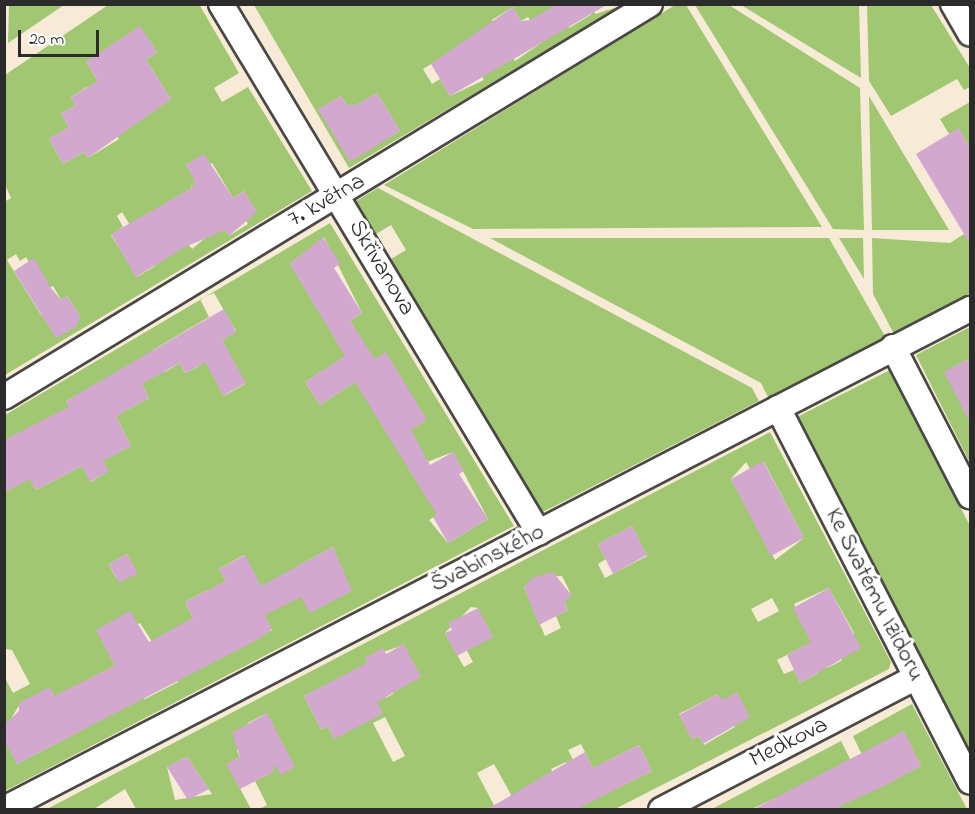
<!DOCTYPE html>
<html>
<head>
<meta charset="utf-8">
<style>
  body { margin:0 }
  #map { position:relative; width:975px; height:814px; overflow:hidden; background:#f7ebd8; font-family:"Indie Flower",sans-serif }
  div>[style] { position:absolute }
  .green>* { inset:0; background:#a1c772 }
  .building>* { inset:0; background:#d2a8cf }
  .roads { filter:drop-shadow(2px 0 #4a4845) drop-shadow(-2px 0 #4a4845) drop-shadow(0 2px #4a4845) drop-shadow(0 -2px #4a4845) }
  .street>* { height:24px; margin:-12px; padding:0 12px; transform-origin:12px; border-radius:12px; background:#fff }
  span { translate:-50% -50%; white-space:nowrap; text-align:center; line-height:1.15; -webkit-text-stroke:6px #fff; paint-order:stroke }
  .street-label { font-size:24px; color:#2b2b2b }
  .frame { position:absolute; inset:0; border:6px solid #2b2b2b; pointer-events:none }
  .scale { position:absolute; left:18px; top:30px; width:81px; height:27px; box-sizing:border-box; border:3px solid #2b2b2b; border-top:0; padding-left:8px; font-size:18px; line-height:21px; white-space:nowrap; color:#2b2b2b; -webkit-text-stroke:4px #fff; paint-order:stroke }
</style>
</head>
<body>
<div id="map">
  <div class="green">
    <div style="clip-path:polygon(9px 4px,64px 4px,64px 5px,8px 43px)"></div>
    <div style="clip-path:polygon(evenodd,199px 4px,239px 73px,214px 88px,222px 102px,248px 87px,312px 191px,5px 375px,4px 202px,11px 198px,5px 185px,5px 75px,108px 5px,199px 4px,140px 27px,157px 52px,146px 60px,171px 99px,115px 132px,119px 139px,88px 158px,84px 152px,63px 164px,49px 139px,69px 127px,61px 114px,76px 105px,71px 97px,87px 87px,117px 112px,86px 62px,140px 27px,199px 4px,204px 155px,206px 166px,212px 163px,233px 198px,244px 191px,256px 211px,245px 218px,248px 224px,229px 236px,186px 165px,204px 155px,199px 4px,190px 183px,219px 233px,216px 229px,192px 249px,160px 207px,192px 188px,190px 183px,199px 4px,122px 212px,155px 266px,137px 277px,111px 235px,123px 227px,117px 216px,122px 212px,199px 4px,16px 254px,20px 261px,26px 257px,45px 291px,53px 286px,61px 300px,67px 296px,80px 316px,41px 315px,7px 260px,16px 254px)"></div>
    <div style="clip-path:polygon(evenodd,254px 5px,557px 5px,569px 28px,592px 14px,586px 5px,596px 14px,623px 5px,349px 168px,254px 5px,513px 7px,521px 21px,528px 17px,544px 41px,515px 61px,492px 20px,513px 7px,254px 5px,462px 45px,484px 80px,450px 96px,440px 79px,432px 84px,423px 69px,462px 45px,254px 5px,377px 93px,400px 131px,350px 161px,319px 110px,341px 96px,347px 105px,356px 105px,377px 93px)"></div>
    <div style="clip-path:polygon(675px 5px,686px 5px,822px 227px,473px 229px,384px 185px)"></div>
    <div style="clip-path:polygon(695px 5px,729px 5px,860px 88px,864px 230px,833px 229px)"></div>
    <div style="clip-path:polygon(741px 5px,859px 5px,861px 78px)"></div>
    <div style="clip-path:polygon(867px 5px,931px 5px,970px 68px,970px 87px,964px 90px,957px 79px,891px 116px,869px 81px)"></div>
    <div style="clip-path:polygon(869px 96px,949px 230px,872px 230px)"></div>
    <div style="clip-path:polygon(970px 102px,970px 148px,959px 129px,949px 134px,940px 119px)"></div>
    <div style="clip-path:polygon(378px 188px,752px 388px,759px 401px,541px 513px,391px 259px,406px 250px,391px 225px,376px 234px,356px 201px)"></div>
    <div style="clip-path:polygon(evenodd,330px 223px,514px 526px,5px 791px,5px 740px,17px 764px,84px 729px,68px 697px,57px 702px,50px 688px,18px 707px,5px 729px,4px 676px,13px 693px,30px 684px,12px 650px,5px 649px,5px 493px,26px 470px,36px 490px,82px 466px,91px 482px,108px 471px,98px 451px,5px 440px,5px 415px,330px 223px,324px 237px,362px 313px,350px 321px,354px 327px,335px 338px,290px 264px,324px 237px,330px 223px,214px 293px,236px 331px,222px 340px,245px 384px,224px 396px,202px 354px,196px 358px,199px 366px,185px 373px,180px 363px,165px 372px,153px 350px,209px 317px,200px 299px,214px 293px,330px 223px,367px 364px,355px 382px,320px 405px,305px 382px,322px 371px,327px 377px,367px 364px,330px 223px,132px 365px,149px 398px,116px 416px,131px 446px,113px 455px,83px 434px,66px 401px,132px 365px,330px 223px,453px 452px,488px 519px,448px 543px,429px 520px,440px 513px,409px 469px,453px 452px,330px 223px,333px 547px,351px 591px,310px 612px,296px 567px,333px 547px,330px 223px,127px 554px,137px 573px,116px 578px,109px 564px,127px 554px,330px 223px,244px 555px,256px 577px,231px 590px,219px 569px,244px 555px,330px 223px,206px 591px,254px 595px,272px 630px,257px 637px,193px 618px,185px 602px,206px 591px,330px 223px,140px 623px,178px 682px,145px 699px,91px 678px,115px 666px,97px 630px,106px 625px,112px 637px,140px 623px)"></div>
    <div style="clip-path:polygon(964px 234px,970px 240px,970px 293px,894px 334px,873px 294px,872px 238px,950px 243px)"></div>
    <div style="clip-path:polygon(490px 238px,829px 238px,886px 338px,768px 397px,761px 383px)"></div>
    <div style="clip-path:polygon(839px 238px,863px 238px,864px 279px)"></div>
    <div style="clip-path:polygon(970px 327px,970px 358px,945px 372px,970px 422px,970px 463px,916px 355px)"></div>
    <div style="clip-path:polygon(890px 370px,970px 526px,970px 754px,795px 418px)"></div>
    <div style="clip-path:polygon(evenodd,770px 432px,891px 662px,889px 669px,615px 809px,575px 809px,588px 803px,566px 762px,551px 769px,554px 775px,519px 809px,494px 764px,477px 773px,495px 807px,489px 809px,259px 809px,267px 805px,255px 781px,273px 772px,267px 713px,248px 723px,237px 751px,240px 757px,227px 764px,251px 809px,136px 809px,125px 789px,94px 809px,45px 810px,770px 432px,746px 462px,750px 469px,764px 462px,804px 538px,775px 560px,731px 479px,746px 462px,770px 432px,632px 526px,647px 556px,605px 578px,598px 564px,606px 559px,598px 544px,632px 526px,770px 432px,562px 576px,570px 592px,564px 602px,568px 610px,556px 616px,561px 628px,545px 636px,524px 587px,536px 577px,562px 576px,770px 432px,829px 588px,854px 633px,841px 661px,827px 668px,794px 604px,829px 588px,770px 432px,772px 598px,779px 611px,758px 622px,751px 609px,772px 598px,770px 432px,471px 607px,478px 608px,467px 651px,473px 662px,464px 667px,445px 633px,471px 607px,770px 432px,404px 645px,393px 694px,385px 698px,365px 658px,404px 645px,770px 432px,804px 646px,818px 673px,800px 683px,794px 670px,784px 674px,777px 660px,804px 646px,770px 432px,340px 678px,334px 739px,328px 726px,321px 729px,304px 696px,340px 678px,770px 432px,718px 694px,735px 727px,704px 745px,699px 736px,692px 739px,679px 714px,718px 694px,770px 432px,385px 717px,405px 756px,393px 762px,373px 723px,385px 717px,770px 432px,581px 744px,593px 768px,581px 775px,568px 750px,581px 744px,770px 432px,639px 745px,652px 771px,618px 788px,605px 762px,639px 745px,770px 432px,187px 757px,212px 794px,175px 800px,167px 767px,187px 757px)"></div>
    <div style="clip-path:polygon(evenodd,912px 704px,967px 809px,832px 809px,775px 798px,752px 809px,710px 810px,841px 741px,851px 761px,862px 755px,853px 736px,912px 704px,903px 731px,921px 766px,884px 785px,903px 731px)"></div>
  </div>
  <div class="building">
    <div style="clip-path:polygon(557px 4px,608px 4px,450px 96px,431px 64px,513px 7px,521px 21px,531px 20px)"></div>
    <div style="clip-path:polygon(140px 26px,157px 52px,146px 60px,171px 99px,88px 158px,84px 152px,63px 164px,49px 139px,69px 127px,61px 114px,76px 105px,71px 97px,98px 81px,86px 62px)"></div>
    <div style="clip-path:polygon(377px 93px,400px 131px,350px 162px,318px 109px,341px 96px,347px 105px,356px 105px)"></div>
    <div style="clip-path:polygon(959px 128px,970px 148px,970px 244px,916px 154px)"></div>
    <div style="clip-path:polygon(204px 154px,233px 198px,244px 191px,257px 212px,229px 236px,225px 230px,185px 247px,136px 277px,111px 234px,192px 188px,195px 181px,186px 165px)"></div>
    <div style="clip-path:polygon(323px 237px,340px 264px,334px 268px,362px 313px,350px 321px,375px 359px,386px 352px,427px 420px,411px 430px,430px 465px,453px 452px,464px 471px,459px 474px,488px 519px,448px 543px,433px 517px,437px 515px,355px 382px,320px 405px,305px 382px,345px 356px,290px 264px)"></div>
    <div style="clip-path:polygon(34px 258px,51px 288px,61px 300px,67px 296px,80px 316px,77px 326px,56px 338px,14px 271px)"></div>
    <div style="clip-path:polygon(224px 309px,236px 332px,222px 340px,246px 383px,223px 396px,206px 362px,185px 373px,180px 363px,142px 384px,149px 398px,116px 416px,131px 446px,103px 461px,109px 471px,90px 482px,82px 466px,36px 490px,30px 479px,4px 493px,4px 440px,69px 407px,66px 401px)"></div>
    <div style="clip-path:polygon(970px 358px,970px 422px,944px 372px)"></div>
    <div style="clip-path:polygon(763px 461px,804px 538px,771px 556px,731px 479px)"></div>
    <div style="clip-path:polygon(632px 526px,647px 555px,613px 574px,598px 544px)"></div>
    <div style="clip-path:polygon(333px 547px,352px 591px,310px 613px,301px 597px,265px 615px,272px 629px,259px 639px,17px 764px,4px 740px,4px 725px,19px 711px,19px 703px,50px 687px,54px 696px,115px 666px,96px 630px,130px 611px,149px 642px,193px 618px,185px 602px,226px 581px,219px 569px,245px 555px,261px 586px)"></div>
    <div style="clip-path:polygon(127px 554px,138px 573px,119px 583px,109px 564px)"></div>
    <div style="clip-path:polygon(553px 572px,572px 596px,564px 602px,568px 610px,539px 625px,524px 587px,532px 578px)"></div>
    <div style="clip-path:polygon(829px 588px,861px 648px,800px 683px,787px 655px,811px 642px,793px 608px)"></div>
    <div style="clip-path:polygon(478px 608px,493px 637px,457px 656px,445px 633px,452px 630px,448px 623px)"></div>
    <div style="clip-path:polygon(404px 644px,421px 677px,377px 702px,383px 714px,334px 739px,328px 726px,321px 729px,304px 696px,367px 663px,365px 658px,383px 648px,386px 654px)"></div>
    <div style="clip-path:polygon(737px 692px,750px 717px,703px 744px,699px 736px,692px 740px,679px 715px,718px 694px,722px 700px)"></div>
    <div style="clip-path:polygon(267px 713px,295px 767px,281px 775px,274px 764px,273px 772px,240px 789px,226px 764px,240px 757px,232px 733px)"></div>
    <div style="clip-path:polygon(904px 731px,921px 766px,884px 786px,832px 810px,752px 810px)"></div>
    <div style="clip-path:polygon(639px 745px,652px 771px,575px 810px,486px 810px,585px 752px,593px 768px)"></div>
    <div style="clip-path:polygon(187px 757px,209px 789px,188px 800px,167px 767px)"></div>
  </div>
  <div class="roads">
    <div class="street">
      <div style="left:221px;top:4px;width:617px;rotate:58.99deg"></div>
      <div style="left:953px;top:4px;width:34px;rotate:60deg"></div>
      <div style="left:893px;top:347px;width:168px;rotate:62.7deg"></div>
      <div style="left:4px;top:397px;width:756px;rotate:-31.31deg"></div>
      <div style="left:778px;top:408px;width:420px;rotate:62.8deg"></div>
      <div style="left:4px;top:809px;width:1088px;rotate:-27.37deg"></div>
      <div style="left:661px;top:810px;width:288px;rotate:-27.5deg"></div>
    </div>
  </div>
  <div class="street-label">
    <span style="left:327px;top:201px;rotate:-30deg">7. května</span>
    <span style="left:381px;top:268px;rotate:59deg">Skřivanova</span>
    <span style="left:488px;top:559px;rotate:-27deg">Švabinského</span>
    <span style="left:874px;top:595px;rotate:63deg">Ke Svatému Izidoru</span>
    <span style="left:789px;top:743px;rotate:-27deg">Medkova</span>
  </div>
  <div class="frame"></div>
  <div class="scale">20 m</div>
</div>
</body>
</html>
